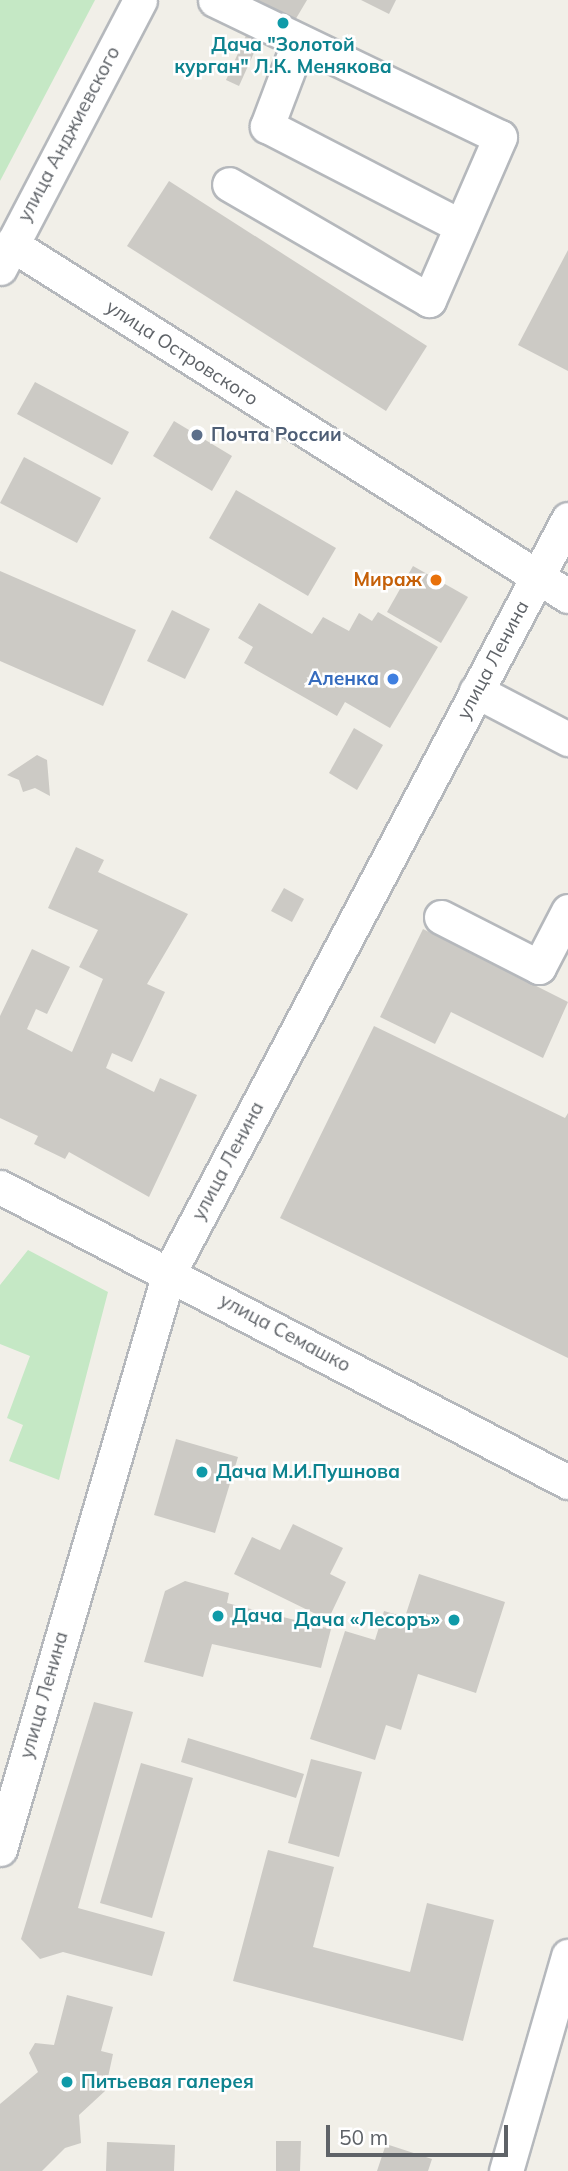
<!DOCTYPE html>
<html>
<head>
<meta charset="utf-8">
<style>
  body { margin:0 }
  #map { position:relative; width:568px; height:2171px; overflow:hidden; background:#f1efe8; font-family:Mulish,sans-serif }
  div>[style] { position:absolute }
  .green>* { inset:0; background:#c5e8c5 }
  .building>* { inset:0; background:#cccac5 }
  .roads { filter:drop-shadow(2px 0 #b5b8bc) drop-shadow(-2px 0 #b5b8bc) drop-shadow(0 2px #b5b8bc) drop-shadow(0 -2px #b5b8bc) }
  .minor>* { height:33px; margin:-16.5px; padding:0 16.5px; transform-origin:16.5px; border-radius:16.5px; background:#fff }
  .dots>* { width:19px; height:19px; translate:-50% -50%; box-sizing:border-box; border:4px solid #fff; border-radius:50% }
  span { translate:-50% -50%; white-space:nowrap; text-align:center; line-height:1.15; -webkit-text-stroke:5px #fff; paint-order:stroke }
  .culture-label { font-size:19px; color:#0d838f; font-weight:700 }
  .left { translate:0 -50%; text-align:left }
  .right { translate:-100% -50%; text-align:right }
  .street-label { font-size:19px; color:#5f6368 }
  .service-label { font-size:19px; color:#4e5e75; font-weight:700 }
  .food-label { font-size:19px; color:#c56008; font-weight:700 }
  .shop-label { font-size:19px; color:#366cbe; font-weight:700 }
  .scale { position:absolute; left:326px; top:2125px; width:182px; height:32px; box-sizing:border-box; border:4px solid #5f6368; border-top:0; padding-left:9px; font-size:21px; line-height:24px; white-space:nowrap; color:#5f6368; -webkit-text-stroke:5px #fff; paint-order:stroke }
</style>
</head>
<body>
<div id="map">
  <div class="green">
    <div style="clip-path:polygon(0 0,95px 0,0 181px)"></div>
    <div style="clip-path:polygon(28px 1250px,108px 1292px,59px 1480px,9px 1461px,23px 1425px,7px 1418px,30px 1356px,0 1344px,0 1285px)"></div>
  </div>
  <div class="building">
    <div style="clip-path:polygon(253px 0,307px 0,288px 32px)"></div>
    <div style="clip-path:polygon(361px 0,396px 0,389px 14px)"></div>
    <div style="clip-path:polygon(248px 31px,261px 37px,239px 86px,226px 80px)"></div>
    <div style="clip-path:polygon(169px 181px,427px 346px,386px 411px,127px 246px)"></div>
    <div style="clip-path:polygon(568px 250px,568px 371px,518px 345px)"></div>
    <div style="clip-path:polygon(35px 382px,129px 432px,112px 465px,17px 414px)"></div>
    <div style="clip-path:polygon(174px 421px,232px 456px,212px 491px,153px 456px)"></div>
    <div style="clip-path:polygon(24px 457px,101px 498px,77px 543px,0 503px)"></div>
    <div style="clip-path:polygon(236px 490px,336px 548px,308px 596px,209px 538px)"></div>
    <div style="clip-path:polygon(413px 566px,468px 597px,441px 643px,387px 612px)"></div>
    <div style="clip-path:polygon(0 571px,136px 630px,103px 706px,0 661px)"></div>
    <div style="clip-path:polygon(259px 603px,312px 634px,323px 617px,349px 631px,359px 613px,372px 621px,378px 612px,438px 647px,390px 728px,345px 702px,337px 716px,244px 663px,253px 647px,238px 638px)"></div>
    <div style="clip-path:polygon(172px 610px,210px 629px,185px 679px,147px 661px)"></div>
    <div style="clip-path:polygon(354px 728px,383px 745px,357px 790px,329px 773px)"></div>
    <div style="clip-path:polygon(37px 755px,47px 760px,50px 796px,35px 788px,23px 792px,19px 780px,7px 775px)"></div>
    <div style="clip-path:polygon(76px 847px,104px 860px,98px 872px,188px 914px,147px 984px,165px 992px,132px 1062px,112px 1053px,106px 1068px,154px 1092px,160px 1078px,197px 1095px,149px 1197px,69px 1152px,65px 1159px,34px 1144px,38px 1136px,0 1118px,0 1016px,32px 949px,70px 967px,47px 1014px,36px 1009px,27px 1029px,72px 1052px,103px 979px,79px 967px,98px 930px,48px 908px)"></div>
    <div style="clip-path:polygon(284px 888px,304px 899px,292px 922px,271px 911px)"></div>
    <div style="clip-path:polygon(423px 929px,568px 1002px,543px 1058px,451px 1012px,435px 1044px,380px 1017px)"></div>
    <div style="clip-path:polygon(374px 1026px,565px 1118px,568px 1113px,568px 1358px,280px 1218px)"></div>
    <div style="clip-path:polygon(176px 1439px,238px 1457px,215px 1533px,154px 1515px)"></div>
    <div style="clip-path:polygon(293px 1524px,343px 1548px,330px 1574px,346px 1582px,328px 1620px,234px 1574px,252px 1537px,280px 1550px)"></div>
    <div style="clip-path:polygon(419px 1574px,505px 1602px,476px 1693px,418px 1674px,401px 1730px,386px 1725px,375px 1760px,310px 1739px,345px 1631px,375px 1640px,384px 1611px,405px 1617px)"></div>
    <div style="clip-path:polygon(185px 1581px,229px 1593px,227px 1603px,331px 1629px,321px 1668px,212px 1644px,203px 1677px,144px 1662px,165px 1591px)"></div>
    <div style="clip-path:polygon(94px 1702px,133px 1712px,78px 1908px,165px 1932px,152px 1976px,63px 1952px,40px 1959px,21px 1939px)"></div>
    <div style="clip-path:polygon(188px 1738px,304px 1774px,296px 1798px,181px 1762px)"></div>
    <div style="clip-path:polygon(311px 1759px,362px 1772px,339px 1857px,288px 1843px)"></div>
    <div style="clip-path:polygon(141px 1763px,193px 1778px,152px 1918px,100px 1903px)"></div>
    <div style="clip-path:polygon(268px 1850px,334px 1867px,313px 1947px,410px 1972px,427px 1903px,494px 1920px,463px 2041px,233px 1981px)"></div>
    <div style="clip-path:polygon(67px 1995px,113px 2007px,101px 2051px,113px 2054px,105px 2091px,79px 2115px,81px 2143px,65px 2148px,42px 2171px,0 2171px,0 2104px,38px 2072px,29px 2053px,35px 2043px,54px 2045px)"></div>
    <div style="clip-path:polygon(276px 2141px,301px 2141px,300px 2171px,276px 2171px)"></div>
    <div style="clip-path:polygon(107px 2142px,175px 2145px,174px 2171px,106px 2171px)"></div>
    <div style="clip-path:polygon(386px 2144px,432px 2159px,428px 2171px,377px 2171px)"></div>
  </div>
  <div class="roads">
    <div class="minor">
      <div style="left:215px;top:0;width:316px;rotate:25.7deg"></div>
      <div style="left:500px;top:137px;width:178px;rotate:113.5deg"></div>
      <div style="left:429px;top:300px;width:231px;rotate:-149.9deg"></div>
      <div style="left:298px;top:44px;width:88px;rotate:110.7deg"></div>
      <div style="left:267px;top:126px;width:218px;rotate:27.3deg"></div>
      <div style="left:11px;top:244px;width:659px;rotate:32.29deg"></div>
      <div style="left:0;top:268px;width:302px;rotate:-62.4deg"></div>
      <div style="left:476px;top:691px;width:104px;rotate:27.6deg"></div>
      <div style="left:441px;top:917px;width:110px;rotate:27deg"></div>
      <div style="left:539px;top:967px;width:63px;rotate:-62.6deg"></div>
      <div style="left:0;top:1187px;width:640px;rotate:27.45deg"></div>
      <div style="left:0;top:1849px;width:600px;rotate:-73.65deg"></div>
      <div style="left:169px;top:1273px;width:853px;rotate:-62.11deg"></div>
      <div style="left:506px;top:2171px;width:224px;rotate:-73.9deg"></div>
    </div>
  </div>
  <div class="dots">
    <div style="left:283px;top:23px;background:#0f9aa8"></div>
    <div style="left:197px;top:435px;background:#5c6f8a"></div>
    <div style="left:436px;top:580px;background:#e8710a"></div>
    <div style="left:393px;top:679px;background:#3f7fe0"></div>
    <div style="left:202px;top:1472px;background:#0f9aa8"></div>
    <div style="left:218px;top:1616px;background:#0f9aa8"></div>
    <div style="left:454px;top:1620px;background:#0f9aa8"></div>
    <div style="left:67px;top:2082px;background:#0f9aa8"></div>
  </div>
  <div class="culture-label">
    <span style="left:283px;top:56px">Дача "Золотой<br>курган" Л.К. Менякова</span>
    <span class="left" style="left:216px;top:1472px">Дача М.И.Пушнова</span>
    <span class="left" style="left:232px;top:1616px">Дача</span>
    <span class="right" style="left:440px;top:1620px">Дача «Лесоръ»</span>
    <span class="left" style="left:81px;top:2082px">Питьевая галерея</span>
  </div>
  <div class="street-label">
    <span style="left:69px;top:134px;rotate:-62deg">улица Анджиевского</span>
    <span style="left:182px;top:353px;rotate:33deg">улица Островского</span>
    <span style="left:493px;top:660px;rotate:-62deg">улица Ленина</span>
    <span style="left:228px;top:1161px;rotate:-62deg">улица Ленина</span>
    <span style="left:285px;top:1333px;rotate:28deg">улица Семашко</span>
    <span style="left:44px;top:1695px;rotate:-74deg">улица Ленина</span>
  </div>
  <div class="service-label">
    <span class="left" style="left:211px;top:435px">Почта России</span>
  </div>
  <div class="food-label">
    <span class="right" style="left:422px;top:580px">Мираж</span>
  </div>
  <div class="shop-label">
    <span class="right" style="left:379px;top:679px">Аленка</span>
  </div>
  <div class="scale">50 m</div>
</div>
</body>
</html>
